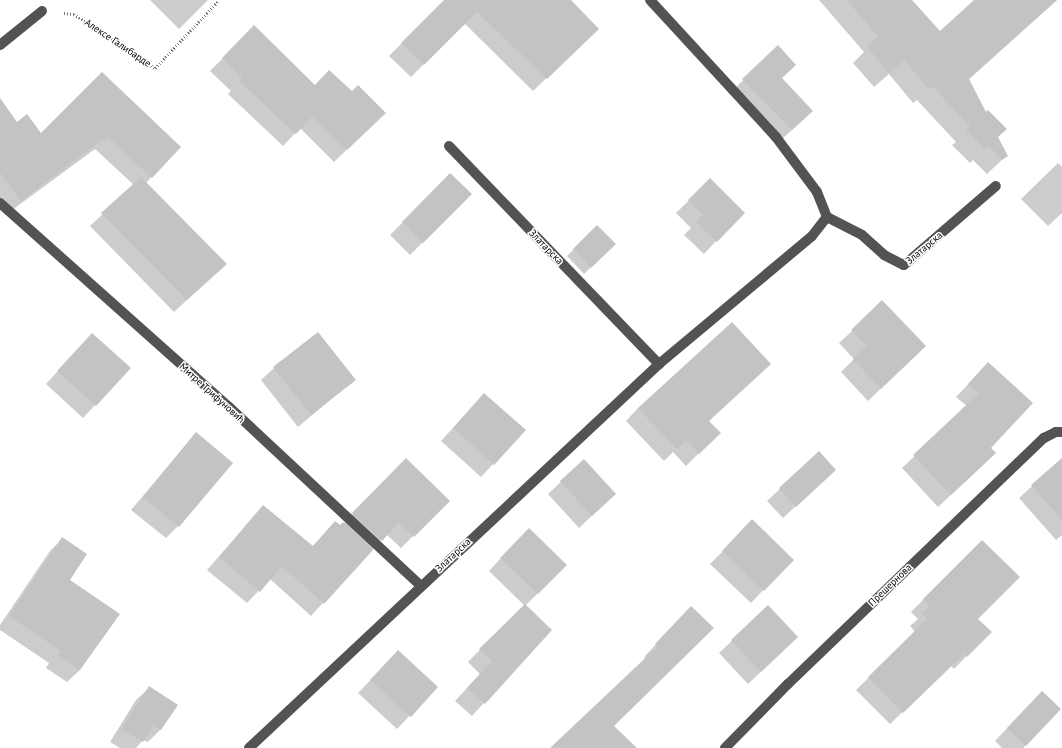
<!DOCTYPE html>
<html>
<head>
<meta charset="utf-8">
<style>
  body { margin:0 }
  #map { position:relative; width:1062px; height:748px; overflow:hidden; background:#fff; font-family:"PT Sans",sans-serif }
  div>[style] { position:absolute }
  .shadow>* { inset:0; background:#0003 }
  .building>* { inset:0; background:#c3c3c3 }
  .path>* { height:2.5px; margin-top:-1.25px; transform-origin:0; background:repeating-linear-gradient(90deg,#757575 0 1px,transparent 0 3px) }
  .minor>* { height:10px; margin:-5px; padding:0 5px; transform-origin:5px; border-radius:5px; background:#535353 }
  span { translate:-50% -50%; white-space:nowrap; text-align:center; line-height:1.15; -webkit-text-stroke:3px #fff; paint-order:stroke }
  .street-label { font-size:10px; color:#000 }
</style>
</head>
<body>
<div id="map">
  <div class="shadow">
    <div style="clip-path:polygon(150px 0,208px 0,179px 29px)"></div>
    <div style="clip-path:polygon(445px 0,552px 0,585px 41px,533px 91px,464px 23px,411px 77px,389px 56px)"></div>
    <div style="clip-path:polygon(819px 0,911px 0,940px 32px,976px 0,1057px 0,968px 80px,1006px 156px,987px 174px,973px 160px,970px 163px,952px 145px,956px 142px,917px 100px,913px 103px,889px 74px,874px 87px,853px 63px,864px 52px)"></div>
    <div style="clip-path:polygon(254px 27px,314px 86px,372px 125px,334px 162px,300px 128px,283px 146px,228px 94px,231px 91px,210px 71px)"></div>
    <div style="clip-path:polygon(778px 47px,781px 78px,802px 121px,782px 139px,733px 90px)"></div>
    <div style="clip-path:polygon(102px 74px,179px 147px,146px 183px,213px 276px,174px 312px,90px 226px,134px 185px,95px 149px,8px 213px,0 200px,0 129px,17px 123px,41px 134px)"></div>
    <div style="clip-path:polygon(1058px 163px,1062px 167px,1062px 213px,1048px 226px,1021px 199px)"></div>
    <div style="clip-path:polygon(710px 180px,716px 241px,704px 254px,684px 235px,691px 228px,676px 213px)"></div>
    <div style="clip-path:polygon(438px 187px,471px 194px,410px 255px,390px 235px)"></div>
    <div style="clip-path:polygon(597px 226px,614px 244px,584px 274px,567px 256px)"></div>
    <div style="clip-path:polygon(852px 331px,912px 358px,868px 401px,841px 372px,854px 359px,839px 343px)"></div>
    <div style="clip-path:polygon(80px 347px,130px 368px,83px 418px,46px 384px)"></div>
    <div style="clip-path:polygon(274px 368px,354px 380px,298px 427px,261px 380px)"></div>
    <div style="clip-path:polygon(976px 376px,990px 448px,982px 466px,938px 507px,902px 468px,967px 406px,956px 397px)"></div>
    <div style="clip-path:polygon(484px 394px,493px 464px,481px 477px,441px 441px)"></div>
    <div style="clip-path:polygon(638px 408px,708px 421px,719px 433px,686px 466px,673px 452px,664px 461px,626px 421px)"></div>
    <div style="clip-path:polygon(196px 433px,178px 526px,166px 538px,131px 510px)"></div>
    <div style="clip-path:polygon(819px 452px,822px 482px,783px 518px,767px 501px)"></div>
    <div style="clip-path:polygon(406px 459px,448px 501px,401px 548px,386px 534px,311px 616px,270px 579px,247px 603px,207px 570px,263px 506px,312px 547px,335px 523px,340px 527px)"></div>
    <div style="clip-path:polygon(1062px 459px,1062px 535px,1056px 540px,1019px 498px)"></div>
    <div style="clip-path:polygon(584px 460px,615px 494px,579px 528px,548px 494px)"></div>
    <div style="clip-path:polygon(753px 521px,792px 560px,751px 603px,710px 564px)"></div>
    <div style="clip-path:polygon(62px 539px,80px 670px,67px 682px,46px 668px,49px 663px,0 630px,0 625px,50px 551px)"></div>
    <div style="clip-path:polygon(982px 541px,977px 619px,990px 632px,954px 669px,951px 666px,890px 724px,856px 690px,915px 632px,910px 626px,918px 619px,911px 612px)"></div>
    <div style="clip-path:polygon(516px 542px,566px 565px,525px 606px,550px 630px,472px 716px,455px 701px,480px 674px,468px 662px,524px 605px,489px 571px)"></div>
    <div style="clip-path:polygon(768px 607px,785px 649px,748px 684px,719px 653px)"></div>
    <div style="clip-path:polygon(680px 619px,612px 726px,636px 748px,551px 748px,646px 659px,644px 657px)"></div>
    <div style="clip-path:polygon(386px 664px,437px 687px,397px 729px,358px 693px)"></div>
    <div style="clip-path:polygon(149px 688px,176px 705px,160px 730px,148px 742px,143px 740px,136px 748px,120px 748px,110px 742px,136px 700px)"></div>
    <div style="clip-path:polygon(1030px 704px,1060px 709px,1023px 748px,1002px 748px,995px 741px)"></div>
  </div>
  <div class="building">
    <div style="clip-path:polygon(444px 0,571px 0,599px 29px,547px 79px,477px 12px,424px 65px,401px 43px)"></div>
    <div style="clip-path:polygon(847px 0,912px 0,940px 31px,974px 0,1057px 0,969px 79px,986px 112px,988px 110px,1007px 129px,998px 137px,1008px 156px,1002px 160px,989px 146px,985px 149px,966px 130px,970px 126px,932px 86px,929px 89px,904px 60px,889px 73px,867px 47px,878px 37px)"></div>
    <div style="clip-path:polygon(254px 25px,315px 85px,329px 70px,352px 91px,358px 85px,386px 113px,347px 150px,313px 116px,296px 134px,239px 81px,242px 78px,222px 58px)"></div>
    <div style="clip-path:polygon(778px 45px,796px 65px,782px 78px,813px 111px,792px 130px,742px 79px)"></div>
    <div style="clip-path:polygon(102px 72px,181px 147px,152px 178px,108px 137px,105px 141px,103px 139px,21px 201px,0 173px,0 98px,17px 122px,27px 114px,41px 133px)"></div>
    <div style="clip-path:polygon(450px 173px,472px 194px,423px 243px,402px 222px)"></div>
    <div style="clip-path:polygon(141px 177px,227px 264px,187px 300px,101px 213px)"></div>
    <div style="clip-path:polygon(710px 178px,745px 213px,717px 242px,696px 222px,703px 215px,688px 200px)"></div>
    <div style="clip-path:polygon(597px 225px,616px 244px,591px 268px,573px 249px)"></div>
    <div style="clip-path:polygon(882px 300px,926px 346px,881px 389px,853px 359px,867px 346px,851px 330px)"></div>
    <div style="clip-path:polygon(732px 322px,771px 364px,709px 421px,721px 433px,699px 454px,686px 440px,677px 449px,638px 408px)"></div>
    <div style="clip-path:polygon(318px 332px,356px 380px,311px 415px,273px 367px)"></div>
    <div style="clip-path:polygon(92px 333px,131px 368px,96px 406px,57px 371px)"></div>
    <div style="clip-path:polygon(988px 362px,1033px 403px,991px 448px,996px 453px,951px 495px,913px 455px,979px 393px,968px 384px)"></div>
    <div style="clip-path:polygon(484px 393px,526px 430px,494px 465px,453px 428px)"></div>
    <div style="clip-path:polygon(196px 432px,233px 463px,179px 527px,143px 497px)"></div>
    <div style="clip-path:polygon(819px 451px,836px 470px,796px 507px,779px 488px)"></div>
    <div style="clip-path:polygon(406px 458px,450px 501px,414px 537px,399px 522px,382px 541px,352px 513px)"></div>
    <div style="clip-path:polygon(1062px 458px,1062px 520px,1031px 485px)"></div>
    <div style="clip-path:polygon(584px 459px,616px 494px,592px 516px,560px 481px)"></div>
    <div style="clip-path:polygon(263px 505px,313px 546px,335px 521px,340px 525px,343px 522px,373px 550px,324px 604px,282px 566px,260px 592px,219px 557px)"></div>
    <div style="clip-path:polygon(752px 519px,794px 560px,764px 591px,722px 551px)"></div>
    <div style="clip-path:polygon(529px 528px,567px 565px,538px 594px,500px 558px)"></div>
    <div style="clip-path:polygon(62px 537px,87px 554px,70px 580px,120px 614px,80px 670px,58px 655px,61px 651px,9px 616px)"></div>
    <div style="clip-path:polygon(982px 540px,1020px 577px,978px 619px,992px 632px,967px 657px,964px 654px,903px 713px,868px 677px,927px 619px,922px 613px,930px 606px,923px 599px)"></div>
    <div style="clip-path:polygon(525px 604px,552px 630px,485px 704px,467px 688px,492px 661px,479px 649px)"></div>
    <div style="clip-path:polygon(768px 605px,798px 637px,761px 672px,731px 640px)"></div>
    <div style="clip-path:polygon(691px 606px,714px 628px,614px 726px,637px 748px,550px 748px,657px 647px,655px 644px)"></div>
    <div style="clip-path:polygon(398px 650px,438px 687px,411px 717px,370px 680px)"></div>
    <div style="clip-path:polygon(149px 686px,178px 705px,161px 730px,153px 726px,143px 742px,121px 729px)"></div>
    <div style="clip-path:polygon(1042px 691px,1061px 709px,1026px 746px,1007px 728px)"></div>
  </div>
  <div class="path">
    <div style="left:64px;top:13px;width:10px;rotate:6deg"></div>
    <div style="left:74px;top:14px;width:97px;rotate:33.7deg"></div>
    <div style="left:155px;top:68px;width:93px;rotate:-46.7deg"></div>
  </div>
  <div class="minor">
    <div style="left:0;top:45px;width:54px;rotate:-39deg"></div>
    <div style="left:449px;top:146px;width:303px;rotate:46.1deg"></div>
    <div style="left:0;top:203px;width:307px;rotate:41.7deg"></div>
    <div style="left:229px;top:407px;width:262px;rotate:43deg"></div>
    <div style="left:827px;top:217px;width:39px;rotate:27deg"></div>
    <div style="left:862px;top:235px;width:30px;rotate:42deg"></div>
    <div style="left:884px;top:255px;width:22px;rotate:27deg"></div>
    <div style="left:904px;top:265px;width:121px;rotate:-40.7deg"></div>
    <div style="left:249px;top:748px;width:562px;rotate:-43.12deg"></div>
    <div style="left:659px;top:364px;width:199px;rotate:-39.9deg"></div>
    <div style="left:812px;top:236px;width:24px;rotate:-52deg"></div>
    <div style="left:827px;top:217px;width:27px;rotate:-112deg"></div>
    <div style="left:817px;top:192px;width:69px;rotate:-126.7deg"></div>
    <div style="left:776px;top:137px;width:186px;rotate:-132.6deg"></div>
    <div style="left:725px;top:748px;width:90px;rotate:-45.5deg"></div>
    <div style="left:788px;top:684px;width:355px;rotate:-43.9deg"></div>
    <div style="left:1044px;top:438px;width:13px;rotate:-27deg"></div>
    <div style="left:1056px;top:432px;width:6px"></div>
  </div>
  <div class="street-label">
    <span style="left:118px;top:43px;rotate:34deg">Алексе Галибарде</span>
    <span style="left:546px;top:247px;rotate:46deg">Златарска</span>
    <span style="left:924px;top:248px;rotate:-40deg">Златарска</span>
    <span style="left:212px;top:393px;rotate:42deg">Митре Трифуновић</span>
    <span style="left:453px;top:555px;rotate:-43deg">Златарска</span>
    <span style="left:890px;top:585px;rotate:-44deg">Прешернова</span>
  </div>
</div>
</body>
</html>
